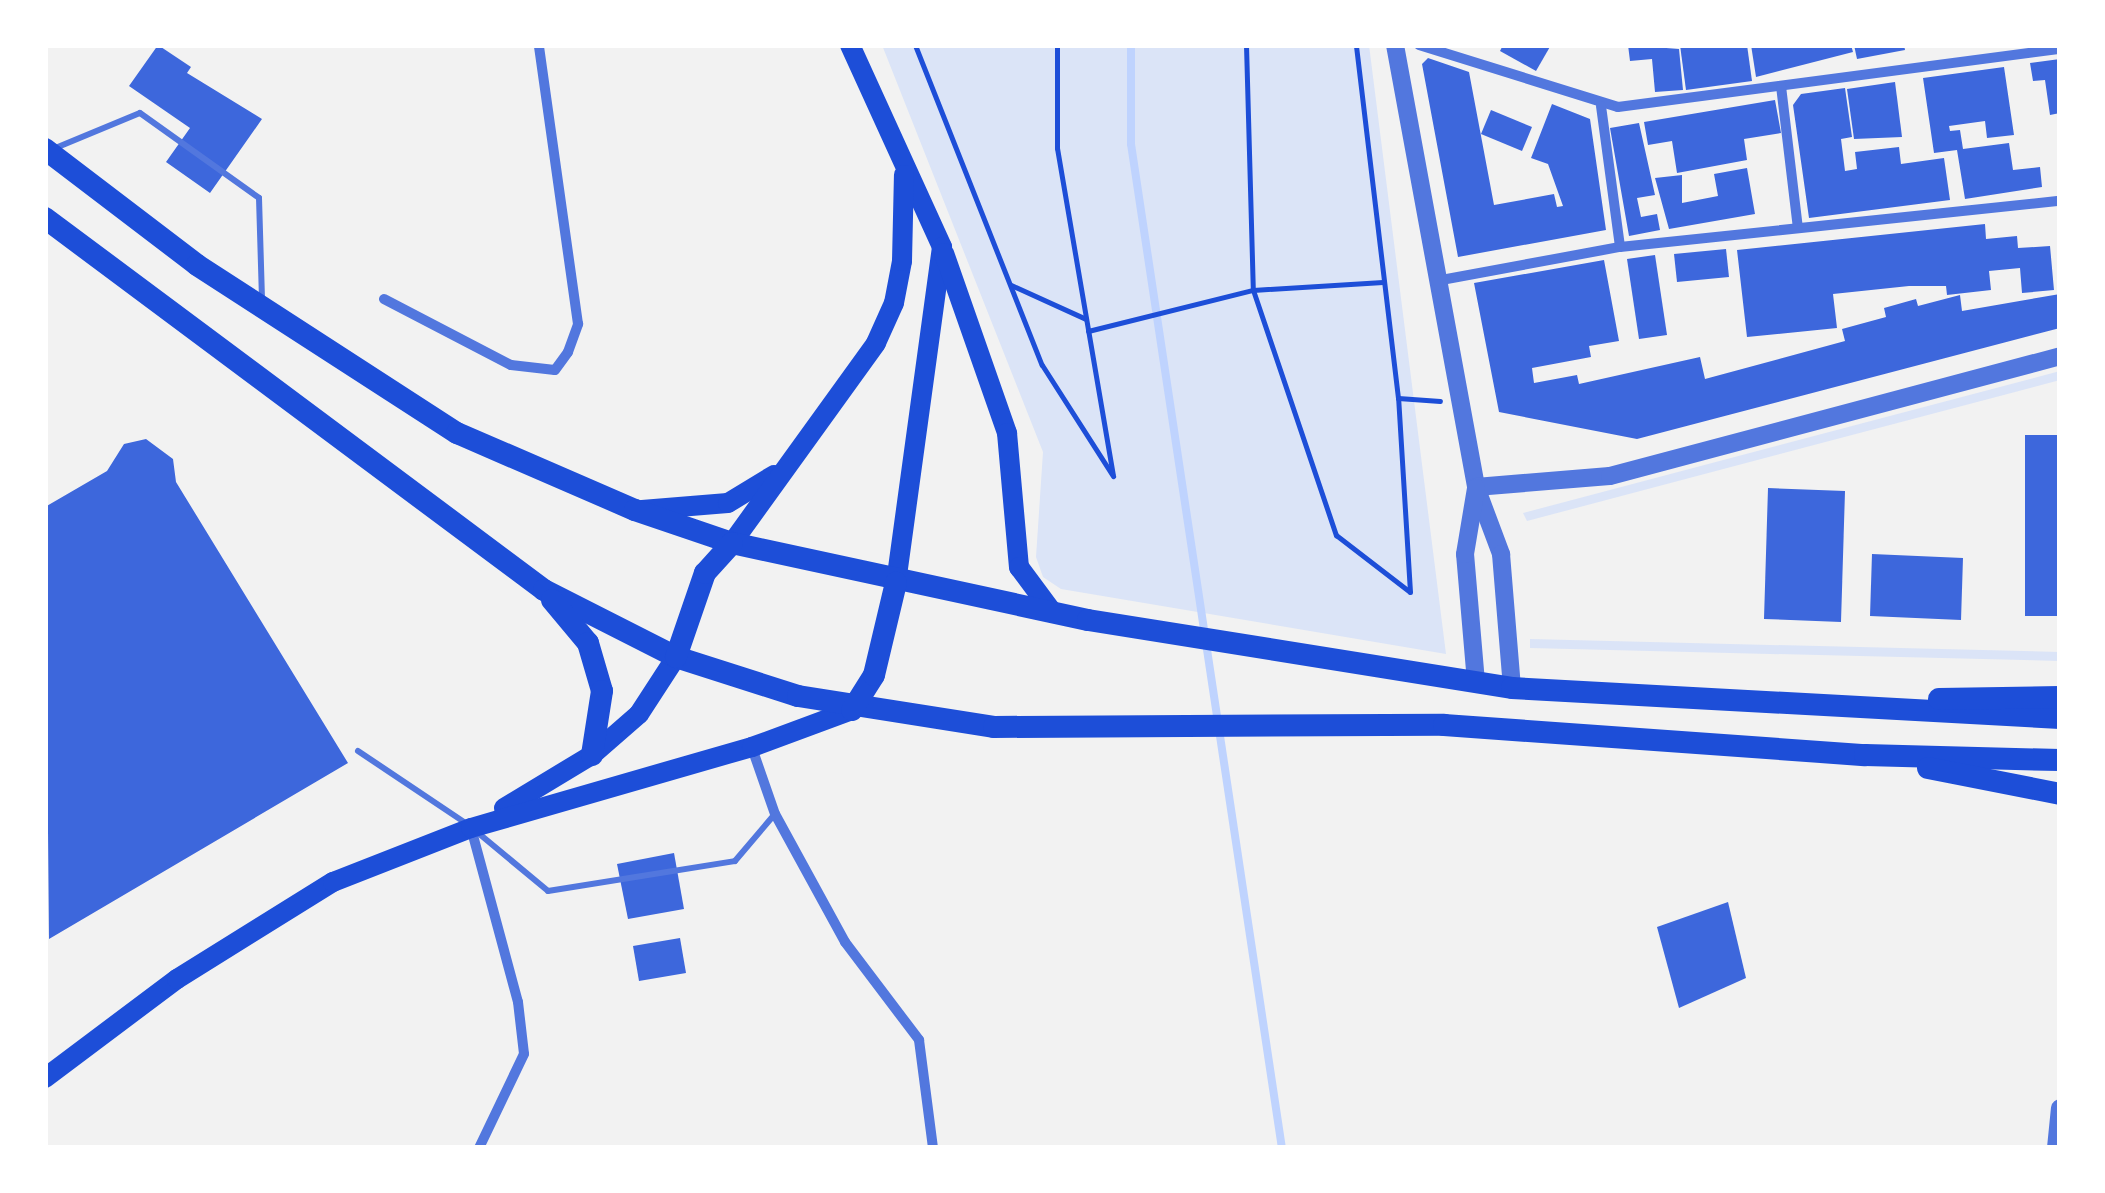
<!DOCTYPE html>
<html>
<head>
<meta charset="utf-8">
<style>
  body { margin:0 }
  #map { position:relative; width:2105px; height:1193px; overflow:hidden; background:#f2f2f2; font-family:"Public Sans",sans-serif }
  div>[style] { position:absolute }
  .green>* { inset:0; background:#dbe4f7 }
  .stream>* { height:8px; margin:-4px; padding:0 4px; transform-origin:4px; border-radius:4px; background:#bfd3fe }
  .building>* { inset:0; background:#3d67dc }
  .path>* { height:5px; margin:-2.5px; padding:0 2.5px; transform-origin:2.5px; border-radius:2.5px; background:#1d4ed8 }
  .service>* { height:6px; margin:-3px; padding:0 3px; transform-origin:3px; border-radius:3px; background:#5277de }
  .minor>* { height:10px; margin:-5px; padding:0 5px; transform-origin:5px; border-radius:5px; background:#5277de }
  .tertiary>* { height:18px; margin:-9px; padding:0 9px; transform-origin:9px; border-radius:9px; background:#5277de }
  .secondary>* { height:20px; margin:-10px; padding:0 10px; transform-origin:10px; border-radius:10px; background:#1d4ed8 }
  .trunk>* { height:22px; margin:-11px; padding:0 11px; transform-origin:11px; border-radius:11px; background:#1d4ed8 }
  span { translate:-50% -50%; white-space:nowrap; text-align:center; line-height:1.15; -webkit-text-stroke:8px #fff; paint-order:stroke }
  .frame { position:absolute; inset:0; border:48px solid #fff; pointer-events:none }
</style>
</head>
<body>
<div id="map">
  <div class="green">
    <div style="clip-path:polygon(882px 45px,1369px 45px,1446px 654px,1061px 589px,1043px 577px,1036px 557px,1043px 452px)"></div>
    <div style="clip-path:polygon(2060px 371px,2060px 380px,1527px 521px,1523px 513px)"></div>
    <div style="clip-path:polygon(1530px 639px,2060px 652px,2060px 661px,1530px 648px)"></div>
  </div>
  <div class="stream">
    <div style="left:1131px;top:45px;width:99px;rotate:90deg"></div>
    <div style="left:1131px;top:144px;width:1015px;rotate:81.45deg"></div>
  </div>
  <div class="building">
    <div style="clip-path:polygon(158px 45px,191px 67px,187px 73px,262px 119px,210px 193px,166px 162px,190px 128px,129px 86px)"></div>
    <div style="clip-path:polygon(1503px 45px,1551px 45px,1536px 71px,1500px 51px)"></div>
    <div style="clip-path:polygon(1628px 45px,1679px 49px,1683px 90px,1655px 92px,1652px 59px,1630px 61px)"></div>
    <div style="clip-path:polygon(1680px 45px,1747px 45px,1752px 81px,1686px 90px)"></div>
    <div style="clip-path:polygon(1751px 45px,1851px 45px,1853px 52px,1756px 77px)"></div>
    <div style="clip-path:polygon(1854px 45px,1904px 45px,1905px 50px,1857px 59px)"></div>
    <div style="clip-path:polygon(1428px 58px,1469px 72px,1494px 205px,1554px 194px,1557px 207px,1563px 206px,1548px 164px,1531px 158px,1552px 104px,1590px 119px,1606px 230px,1458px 257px,1422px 64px)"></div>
    <div style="clip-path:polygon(2060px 59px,2060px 113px,2050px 115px,2045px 80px,2033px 81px,2030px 63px)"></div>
    <div style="clip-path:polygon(2004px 67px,2014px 135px,1987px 138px,1985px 121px,1949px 126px,1950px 131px,1960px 130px,1963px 149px,2009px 143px,2013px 170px,2040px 167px,2042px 187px,1965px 199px,1957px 150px,1934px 153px,1923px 78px)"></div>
    <div style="clip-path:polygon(1895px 82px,1902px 137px,1854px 139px,1847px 89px)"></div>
    <div style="clip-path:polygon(1845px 88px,1852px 137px,1841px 139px,1845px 171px,1857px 169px,1855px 152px,1899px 147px,1901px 164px,1944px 158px,1950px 200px,1809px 218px,1793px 105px,1801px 94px)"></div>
    <div style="clip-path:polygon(1775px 100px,1781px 133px,1744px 139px,1747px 160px,1677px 173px,1672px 141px,1648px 145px,1644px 122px)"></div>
    <div style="clip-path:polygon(1491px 110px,1532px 127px,1522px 151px,1481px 134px)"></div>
    <div style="clip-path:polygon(1639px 123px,1655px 195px,1637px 198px,1641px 217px,1657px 214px,1660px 230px,1629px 236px,1610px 128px)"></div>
    <div style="clip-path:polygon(1747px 168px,1755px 214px,1669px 229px,1655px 178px,1682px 175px,1682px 203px,1718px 196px,1714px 174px)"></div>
    <div style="clip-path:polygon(1985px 224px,1986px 239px,2017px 236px,2018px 248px,2050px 246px,2054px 290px,2022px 293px,2020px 268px,1989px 271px,1991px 290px,1947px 295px,1946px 286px,1909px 286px,1833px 294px,1837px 328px,1747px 337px,1737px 250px)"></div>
    <div style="clip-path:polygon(1726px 249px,1729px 277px,1677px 282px,1674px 254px)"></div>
    <div style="clip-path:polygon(1655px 255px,1667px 335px,1639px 339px,1627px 259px)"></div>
    <div style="clip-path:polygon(1604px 260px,1619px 341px,1589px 346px,1591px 357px,1532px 368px,1534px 383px,1577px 375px,1579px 384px,1700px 357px,1705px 379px,1845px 341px,1842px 329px,1886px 317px,1884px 308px,1916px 299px,1918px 306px,1960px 295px,1962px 311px,2060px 294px,2060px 328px,1637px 439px,1499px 412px,1474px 283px)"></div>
    <div style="clip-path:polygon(2025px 435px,2060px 435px,2060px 616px,2025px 616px)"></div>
    <div style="clip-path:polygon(146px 439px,173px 459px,176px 482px,348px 763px,49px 939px,45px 507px,107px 471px,124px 444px)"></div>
    <div style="clip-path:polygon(1768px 488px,1845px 491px,1841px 622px,1764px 619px)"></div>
    <div style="clip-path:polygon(1872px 554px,1963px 558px,1961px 620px,1870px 616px)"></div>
    <div style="clip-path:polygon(674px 853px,684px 909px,628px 919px,617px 864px)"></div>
    <div style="clip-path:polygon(1728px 902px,1746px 978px,1679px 1008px,1657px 927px)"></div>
    <div style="clip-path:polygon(680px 938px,686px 973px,639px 981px,633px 946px)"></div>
  </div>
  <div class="path">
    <div style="left:915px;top:45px;width:344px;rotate:68.4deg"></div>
    <div style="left:1042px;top:365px;width:132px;rotate:57.4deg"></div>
    <div style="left:1057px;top:45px;width:103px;rotate:90deg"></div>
    <div style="left:1057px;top:148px;width:331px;rotate:80.3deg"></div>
    <div style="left:1246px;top:45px;width:245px;rotate:88.4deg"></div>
    <div style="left:1253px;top:290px;width:259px;rotate:71.3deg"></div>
    <div style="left:1336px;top:535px;width:93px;rotate:37.6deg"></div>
    <div style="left:1410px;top:592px;width:194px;rotate:-93.5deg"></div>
    <div style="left:1398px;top:398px;width:355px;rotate:-96.8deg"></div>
    <div style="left:1011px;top:285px;width:82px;rotate:24.4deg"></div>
    <div style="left:1088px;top:331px;width:170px;rotate:-14deg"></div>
    <div style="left:1253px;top:290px;width:130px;rotate:-3.5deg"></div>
    <div style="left:1398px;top:398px;width:42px;rotate:4.1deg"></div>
  </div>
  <div class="service">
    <div style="left:53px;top:149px;width:94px;rotate:-22.5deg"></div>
    <div style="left:140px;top:113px;width:146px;rotate:35.5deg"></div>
    <div style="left:259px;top:198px;width:102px;rotate:88.3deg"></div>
    <div style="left:358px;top:751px;width:131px;rotate:33.8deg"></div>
    <div style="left:477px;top:832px;width:92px;rotate:39.7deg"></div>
    <div style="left:548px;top:891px;width:189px;rotate:-9.1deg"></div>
    <div style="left:735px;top:861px;width:60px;rotate:-49.7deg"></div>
  </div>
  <div class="minor">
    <div style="left:1419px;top:45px;width:208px;rotate:17.3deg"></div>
    <div style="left:1618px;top:107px;width:446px;rotate:-7.5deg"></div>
    <div style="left:1781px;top:86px;width:143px;rotate:83.2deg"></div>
    <div style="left:1601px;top:106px;width:142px;rotate:82.3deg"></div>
    <div style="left:1436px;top:281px;width:187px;rotate:-10.5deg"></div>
    <div style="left:1620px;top:247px;width:442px;rotate:-6deg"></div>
    <div style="left:384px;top:299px;width:143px;rotate:27.5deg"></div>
    <div style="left:511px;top:365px;width:44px;rotate:6.5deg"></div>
    <div style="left:555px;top:370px;width:22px;rotate:-54deg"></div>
    <div style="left:568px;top:352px;width:30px;rotate:-70deg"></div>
    <div style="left:578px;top:324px;width:282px;rotate:-98deg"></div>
    <div style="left:752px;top:748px;width:70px;rotate:70.8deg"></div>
    <div style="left:775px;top:814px;width:146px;rotate:61.3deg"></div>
    <div style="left:845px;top:942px;width:123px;rotate:52.9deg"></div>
    <div style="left:919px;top:1040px;width:109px;rotate:82.6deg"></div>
    <div style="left:471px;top:828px;width:180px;rotate:74.9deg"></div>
    <div style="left:518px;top:1002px;width:52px;rotate:83.4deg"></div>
    <div style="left:524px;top:1054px;width:104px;rotate:115.6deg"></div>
  </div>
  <div class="tertiary">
    <div style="left:1395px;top:45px;width:449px;rotate:79.6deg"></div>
    <div style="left:1476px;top:487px;width:72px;rotate:69.5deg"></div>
    <div style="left:1501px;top:554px;width:134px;rotate:85.3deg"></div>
    <div style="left:1476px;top:487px;width:134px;rotate:-4.7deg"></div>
    <div style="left:1610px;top:476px;width:466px;rotate:-14.9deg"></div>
    <div style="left:1476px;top:682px;width:128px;rotate:-94.9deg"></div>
    <div style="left:1465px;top:554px;width:67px;rotate:-80.5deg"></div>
    <div style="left:2056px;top:1148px;width:40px;rotate:-84.3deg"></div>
  </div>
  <div class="secondary">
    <div style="left:850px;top:45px;width:222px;rotate:65.5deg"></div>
    <div style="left:942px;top:247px;width:339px;rotate:97.8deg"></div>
    <div style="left:944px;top:253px;width:191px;rotate:70.7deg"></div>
    <div style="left:1007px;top:433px;width:135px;rotate:84.9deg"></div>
    <div style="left:1019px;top:567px;width:57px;rotate:53.5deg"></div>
    <div style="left:642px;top:510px;width:86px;rotate:-4.7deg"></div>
    <div style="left:728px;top:503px;width:54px;rotate:-31.3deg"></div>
    <div style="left:732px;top:543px;width:246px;rotate:-54.2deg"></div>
    <div style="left:876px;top:343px;width:44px;rotate:-65.8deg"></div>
    <div style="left:894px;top:303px;width:43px;rotate:-79.2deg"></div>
    <div style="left:902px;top:261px;width:86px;rotate:-88.7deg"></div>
    <div style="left:504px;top:808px;width:103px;rotate:-31.1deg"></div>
    <div style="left:592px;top:755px;width:62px;rotate:-41.1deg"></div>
    <div style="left:639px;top:714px;width:68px;rotate:-57deg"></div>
    <div style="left:45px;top:1078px;width:165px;rotate:-36.9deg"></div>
    <div style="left:177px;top:979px;width:184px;rotate:-31.9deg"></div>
    <div style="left:333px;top:882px;width:148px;rotate:-21.4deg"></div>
    <div style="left:471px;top:828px;width:292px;rotate:-16.1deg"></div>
    <div style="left:752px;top:747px;width:107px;rotate:-20.3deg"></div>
  </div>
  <div class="trunk">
    <div style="left:45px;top:149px;width:191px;rotate:37.3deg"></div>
    <div style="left:197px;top:265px;width:310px;rotate:32.9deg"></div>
    <div style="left:457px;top:433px;width:194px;rotate:23.4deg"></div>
    <div style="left:635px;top:510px;width:102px;rotate:18.8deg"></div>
    <div style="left:732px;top:543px;width:364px;rotate:12.2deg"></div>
    <div style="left:1088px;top:620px;width:429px;rotate:9.1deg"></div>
    <div style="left:1512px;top:688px;width:549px;rotate:3.13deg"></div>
    <div style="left:45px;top:218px;width:622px;rotate:36.7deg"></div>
    <div style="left:544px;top:590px;width:148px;rotate:26.9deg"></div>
    <div style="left:676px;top:657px;width:128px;rotate:17.7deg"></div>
    <div style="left:798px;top:696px;width:198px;rotate:9deg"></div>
    <div style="left:994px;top:727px;width:450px;rotate:-0.3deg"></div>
    <div style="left:1444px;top:725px;width:422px;rotate:4.1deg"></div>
    <div style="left:1865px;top:755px;width:195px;rotate:1.5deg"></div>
    <div style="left:552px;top:600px;width:56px;rotate:50.1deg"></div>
    <div style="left:588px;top:643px;width:50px;rotate:73.7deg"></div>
    <div style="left:602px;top:691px;width:65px;rotate:98.9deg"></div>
    <div style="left:676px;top:657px;width:89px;rotate:-71deg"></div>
    <div style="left:705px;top:573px;width:40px;rotate:-48deg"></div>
    <div style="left:1939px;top:699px;width:121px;rotate:-0.9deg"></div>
    <div style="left:852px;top:710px;width:41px;rotate:-57.8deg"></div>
    <div style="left:874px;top:675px;width:95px;rotate:-76.6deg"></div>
    <div style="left:1928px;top:768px;width:135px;rotate:11.1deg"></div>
  </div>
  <div class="frame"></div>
</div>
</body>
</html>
